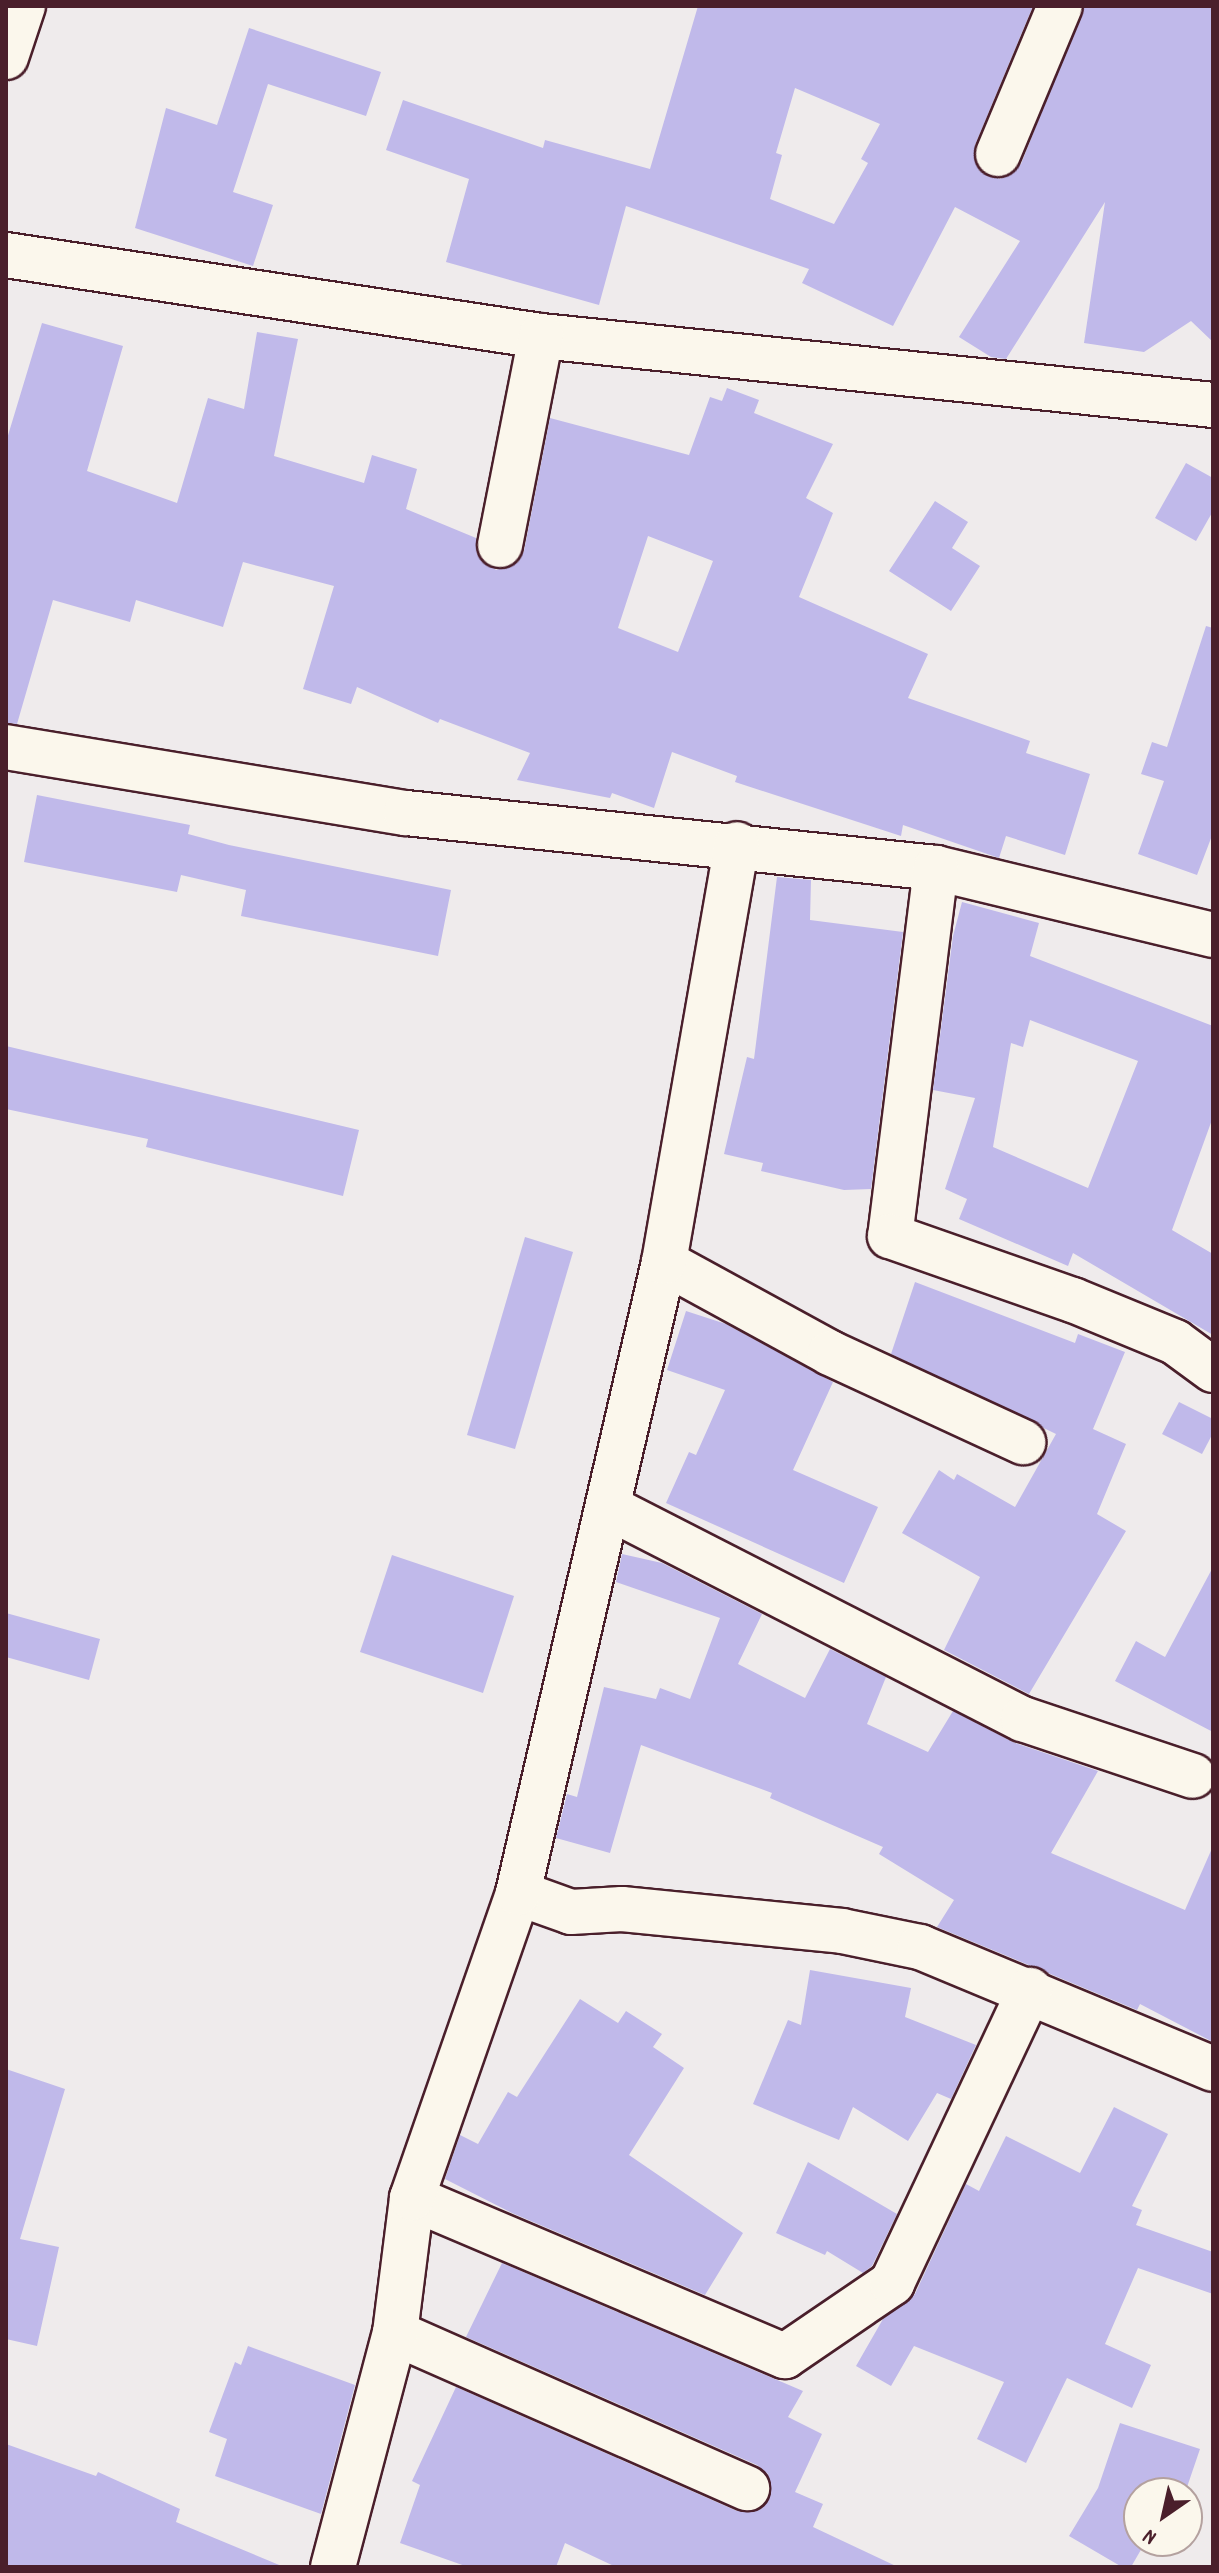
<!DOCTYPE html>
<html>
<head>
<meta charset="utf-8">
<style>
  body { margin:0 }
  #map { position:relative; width:1219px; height:2573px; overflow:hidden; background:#efebec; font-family:Dekko,sans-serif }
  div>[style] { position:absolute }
  .building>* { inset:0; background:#c0b9ea }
  .roads { filter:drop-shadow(2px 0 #4a1f2b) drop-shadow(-2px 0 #4a1f2b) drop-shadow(0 2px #4a1f2b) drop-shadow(0 -2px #4a1f2b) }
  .minor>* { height:44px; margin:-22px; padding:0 22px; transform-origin:22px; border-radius:22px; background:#fbf7ec }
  span { translate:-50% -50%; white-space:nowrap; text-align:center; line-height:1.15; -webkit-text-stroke:6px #fbf7ec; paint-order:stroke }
  .frame { position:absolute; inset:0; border:8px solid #4a1f2b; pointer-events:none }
  .north { position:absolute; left:1123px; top:2477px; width:80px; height:80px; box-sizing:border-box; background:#fbf7ec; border:2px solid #b4a19f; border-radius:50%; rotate:214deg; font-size:22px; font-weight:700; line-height:32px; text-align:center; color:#4a1f2b }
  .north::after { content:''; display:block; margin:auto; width:28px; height:36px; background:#4a1f2b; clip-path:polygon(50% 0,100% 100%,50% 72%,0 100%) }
</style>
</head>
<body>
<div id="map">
  <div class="building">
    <div style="clip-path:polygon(evenodd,698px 6px,1033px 6px,975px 145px,979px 170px,1000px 179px,1021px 164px,1084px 6px,1213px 6px,1213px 342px,1191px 321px,1144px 352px,1084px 343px,1105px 202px,1006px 359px,991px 357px,959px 337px,1020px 241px,955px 207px,893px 326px,802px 283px,809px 269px,626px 206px,599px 305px,446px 262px,469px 179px,386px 150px,403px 100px,543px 148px,545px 140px,650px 169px,698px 6px,795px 88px,880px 124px,861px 159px,868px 163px,834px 224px,770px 199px,782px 155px,776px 153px,795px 88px)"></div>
    <div style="clip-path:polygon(249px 28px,381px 72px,366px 116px,268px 84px,233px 192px,273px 205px,253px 266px,135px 228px,166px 108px,217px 125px)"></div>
    <div style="clip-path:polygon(evenodd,42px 323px,123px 346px,87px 471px,177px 503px,208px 398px,244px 409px,257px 332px,298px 339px,274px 456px,364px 483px,372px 455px,417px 469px,406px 509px,476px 538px,477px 554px,496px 570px,518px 562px,524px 551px,550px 418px,689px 455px,710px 397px,722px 401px,727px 388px,759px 400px,754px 413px,833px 444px,806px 498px,833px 513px,799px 597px,928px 654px,908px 698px,1030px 741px,1026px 753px,1090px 774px,1065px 855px,1006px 836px,999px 858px,903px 825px,901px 836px,735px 782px,737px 776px,672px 752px,654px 808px,612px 793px,610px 798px,517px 780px,530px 753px,440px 719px,438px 723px,357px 687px,351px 704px,303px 689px,334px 586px,243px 562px,223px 627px,136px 600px,130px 622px,53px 600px,17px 724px,6px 723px,6px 442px,42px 323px,648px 536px,713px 561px,678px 652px,618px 628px,648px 536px)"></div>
    <div style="clip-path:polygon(1186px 463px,1213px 478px,1213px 511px,1196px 541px,1155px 518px)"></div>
    <div style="clip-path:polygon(935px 501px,968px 522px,952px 548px,980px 566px,951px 611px,889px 571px)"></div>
    <div style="clip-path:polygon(1206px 626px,1213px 628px,1213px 833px,1197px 875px,1138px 854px,1164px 781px,1141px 774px,1152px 742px,1167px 747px)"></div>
    <div style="clip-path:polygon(37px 795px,190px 825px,188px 834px,229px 845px,451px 890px,438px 956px,241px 916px,246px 890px,181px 875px,177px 892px,24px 862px)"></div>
    <div style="clip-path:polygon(777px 877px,811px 880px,810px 920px,903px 932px,871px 1189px,844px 1190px,761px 1171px,763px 1163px,724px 1154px,747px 1057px,754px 1059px)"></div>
    <div style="clip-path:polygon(evenodd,962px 902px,1039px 923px,1030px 956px,1213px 1026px,1213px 1117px,1172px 1230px,1213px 1254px,1213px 1335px,1073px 1253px,1068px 1266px,959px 1219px,967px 1199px,945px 1189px,975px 1098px,933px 1090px,953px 936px,962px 902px,1030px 1020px,1138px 1061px,1088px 1188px,993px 1147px,1011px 1043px,1023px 1047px,1030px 1020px)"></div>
    <div style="clip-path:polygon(6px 1046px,359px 1130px,343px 1196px,146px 1147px,148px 1139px,6px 1109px)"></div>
    <div style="clip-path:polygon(525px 1237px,573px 1252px,515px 1449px,467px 1435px)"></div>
    <div style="clip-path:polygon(915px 1282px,1075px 1343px,1078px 1334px,1125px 1352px,1093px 1429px,1126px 1444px,1097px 1514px,1126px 1531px,1029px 1694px,944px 1650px,980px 1577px,902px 1533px,939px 1470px,954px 1480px,957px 1474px,1015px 1507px,1056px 1434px,891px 1354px)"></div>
    <div style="clip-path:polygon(686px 1311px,726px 1324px,833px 1382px,793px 1470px,878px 1507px,844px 1583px,666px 1503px,689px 1452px,696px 1455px,725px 1390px,667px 1370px)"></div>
    <div style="clip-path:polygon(1179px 1402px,1213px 1419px,1213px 1433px,1202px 1454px,1162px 1434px)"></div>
    <div style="clip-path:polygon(622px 1554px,662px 1563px,762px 1614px,738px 1664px,805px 1698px,830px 1649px,886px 1677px,867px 1724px,928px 1752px,953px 1711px,1015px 1743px,1098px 1771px,1051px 1853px,1185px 1910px,1213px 1846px,1213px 2042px,1140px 2004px,1137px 2010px,937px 1927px,954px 1900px,879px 1854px,883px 1847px,770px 1798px,772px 1793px,641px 1745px,610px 1853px,556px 1838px,567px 1794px,577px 1797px,604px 1687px,656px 1699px,660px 1688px,690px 1699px,720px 1618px,616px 1582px)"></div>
    <div style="clip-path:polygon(392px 1555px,514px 1596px,483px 1693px,360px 1652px)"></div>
    <div style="clip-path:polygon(1213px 1567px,1213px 1732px,1115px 1681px,1136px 1641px,1165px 1657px)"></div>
    <div style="clip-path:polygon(6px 1613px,100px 1639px,89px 1680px,6px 1657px)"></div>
    <div style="clip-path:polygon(810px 1970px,911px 1988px,905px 2017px,976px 2045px,951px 2099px,937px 2093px,908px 2141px,853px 2107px,839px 2140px,753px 2104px,788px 2020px,801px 2025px)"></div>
    <div style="clip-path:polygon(580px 1999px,618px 2023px,626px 2011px,662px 2034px,653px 2047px,684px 2068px,629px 2155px,743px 2233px,705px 2295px,512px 2213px,445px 2179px,460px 2135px,478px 2144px,508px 2092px,517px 2097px)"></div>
    <div style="clip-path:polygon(6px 2069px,65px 2089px,20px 2239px,59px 2247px,37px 2346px,6px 2339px)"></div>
    <div style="clip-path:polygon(1114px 2107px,1168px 2134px,1132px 2206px,1142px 2210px,1136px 2225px,1213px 2252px,1213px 2294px,1138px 2268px,1105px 2344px,1151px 2365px,1132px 2408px,1067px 2378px,1026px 2463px,977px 2439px,1004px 2382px,914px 2346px,891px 2386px,856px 2366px,883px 2319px,915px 2294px,966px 2184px,979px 2191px,1006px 2136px,1080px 2173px)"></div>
    <div style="clip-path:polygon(808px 2162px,897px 2214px,872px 2266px,863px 2273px,827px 2251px,825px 2255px,776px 2233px)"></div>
    <div style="clip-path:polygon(502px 2263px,803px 2391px,788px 2417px,822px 2434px,795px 2492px,823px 2504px,813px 2527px,898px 2567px,616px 2567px,565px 2543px,556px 2567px,468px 2567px,400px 2543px,420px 2485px,412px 2481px,456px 2387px,737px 2511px,761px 2509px,770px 2497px,768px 2474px,757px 2465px,466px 2337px)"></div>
    <div style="clip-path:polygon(248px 2346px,355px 2385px,321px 2514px,215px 2476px,227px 2439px,209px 2432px,235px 2362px,241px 2365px)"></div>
    <div style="clip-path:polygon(1120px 2423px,1200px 2449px,1185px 2493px,1139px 2493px,1139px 2541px,1146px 2541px,1131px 2567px,1122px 2567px,1069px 2536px,1098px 2488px)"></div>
    <div style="clip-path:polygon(6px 2444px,96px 2476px,98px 2472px,180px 2509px,176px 2522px,284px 2567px,6px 2567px)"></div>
  </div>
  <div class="roads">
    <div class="minor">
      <div style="left:6px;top:57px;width:54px;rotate:-71.6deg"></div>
      <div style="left:998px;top:154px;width:160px;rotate:-67.3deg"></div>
      <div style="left:6px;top:255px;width:541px;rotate:8.61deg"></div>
      <div style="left:541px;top:336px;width:676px;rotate:5.86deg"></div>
      <div style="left:500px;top:545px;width:213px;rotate:-78.9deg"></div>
      <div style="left:6px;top:747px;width:405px;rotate:9.4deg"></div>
      <div style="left:406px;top:813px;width:533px;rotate:5.92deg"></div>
      <div style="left:936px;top:868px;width:285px;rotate:13.6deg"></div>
      <div style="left:936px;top:868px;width:371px;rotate:97.1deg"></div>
      <div style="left:890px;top:1236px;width:194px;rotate:19.3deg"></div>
      <div style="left:1073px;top:1300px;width:110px;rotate:22.4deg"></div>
      <div style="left:1175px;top:1342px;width:47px;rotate:36.4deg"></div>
      <div style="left:664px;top:1262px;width:189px;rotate:28.7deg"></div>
      <div style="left:830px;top:1353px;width:213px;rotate:24.8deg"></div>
      <div style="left:608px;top:1507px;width:466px;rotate:27.1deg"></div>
      <div style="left:1023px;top:1719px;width:179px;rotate:18.5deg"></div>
      <div style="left:518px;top:1893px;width:56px;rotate:19.7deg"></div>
      <div style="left:571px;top:1912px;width:51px;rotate:-3.4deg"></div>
      <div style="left:622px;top:1909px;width:221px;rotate:5.7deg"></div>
      <div style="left:842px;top:1931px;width:80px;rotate:11.6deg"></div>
      <div style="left:920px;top:1947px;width:317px;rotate:22.6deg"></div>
      <div style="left:412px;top:2198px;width:405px;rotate:23deg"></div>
      <div style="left:785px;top:2356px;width:130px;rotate:-34.3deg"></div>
      <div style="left:892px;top:2283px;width:324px;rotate:-64.8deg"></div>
      <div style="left:395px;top:2333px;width:385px;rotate:23.8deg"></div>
      <div style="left:333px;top:2567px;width:242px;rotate:-75.2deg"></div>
      <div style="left:395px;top:2333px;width:136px;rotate:-82.8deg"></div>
      <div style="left:412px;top:2198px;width:323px;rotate:-70.8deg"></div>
      <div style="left:518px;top:1893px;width:648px;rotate:-76.97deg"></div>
      <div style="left:664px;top:1262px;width:424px;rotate:-80.1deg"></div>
    </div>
  </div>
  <div class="frame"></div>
  <div class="north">N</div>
</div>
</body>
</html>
